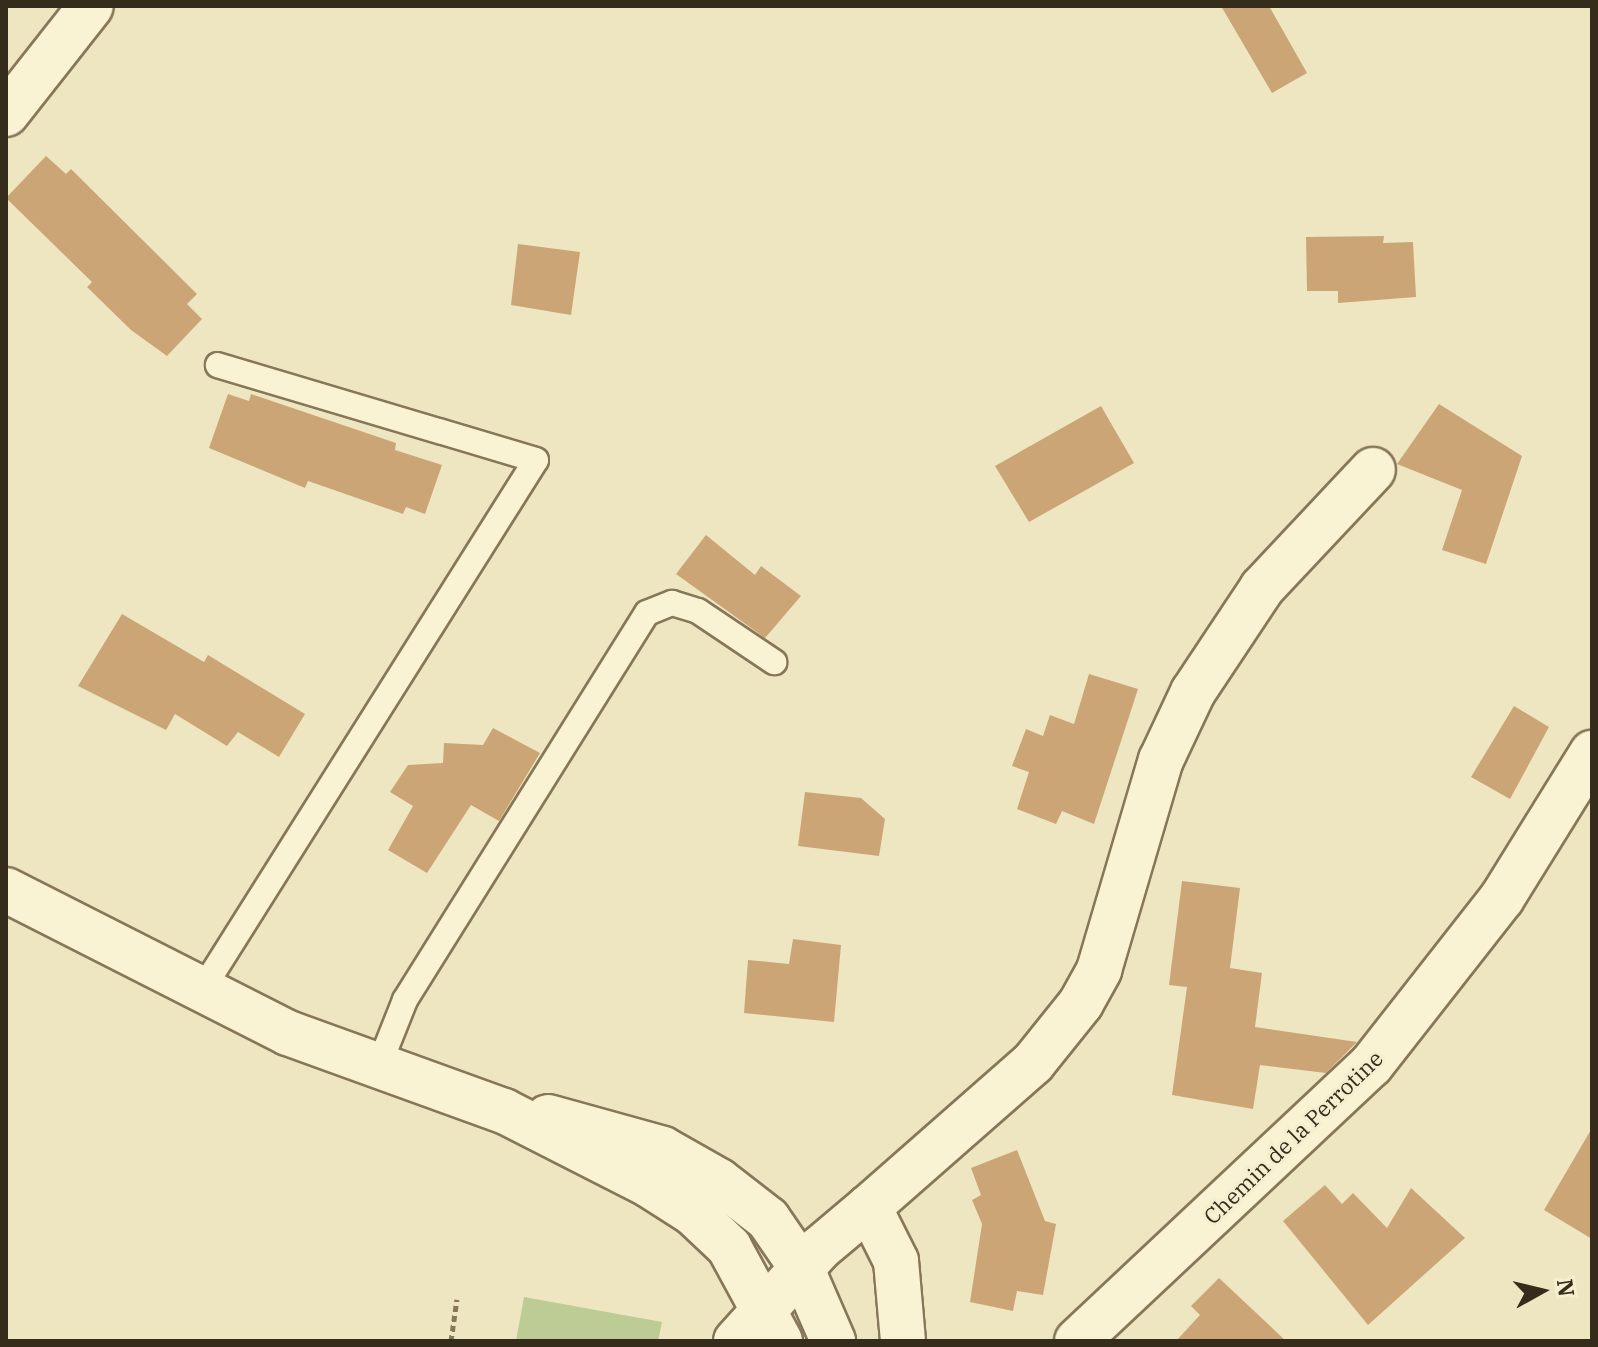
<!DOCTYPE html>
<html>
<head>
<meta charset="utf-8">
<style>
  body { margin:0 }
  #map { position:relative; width:1598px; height:1347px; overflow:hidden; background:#eee6c0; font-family:"IBM Plex Serif",serif }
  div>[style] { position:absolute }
  .green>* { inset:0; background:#bdcb94 }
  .building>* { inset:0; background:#cca576 }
  .path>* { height:5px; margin-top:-2.5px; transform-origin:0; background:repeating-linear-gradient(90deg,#867758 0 6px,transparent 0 10px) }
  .roads { filter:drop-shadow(2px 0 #867758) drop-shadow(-2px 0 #867758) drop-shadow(0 2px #867758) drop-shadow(0 -2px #867758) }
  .lane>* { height:24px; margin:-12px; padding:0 12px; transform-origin:12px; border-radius:12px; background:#f9f2d3 }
  .street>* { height:44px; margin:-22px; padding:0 22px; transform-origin:22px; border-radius:22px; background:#f9f2d3 }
  .secondary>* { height:44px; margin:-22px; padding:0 22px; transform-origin:22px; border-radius:22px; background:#f9f2d3 }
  span { translate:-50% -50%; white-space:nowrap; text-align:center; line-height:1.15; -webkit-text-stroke:6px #f5efcf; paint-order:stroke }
  .street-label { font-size:22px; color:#362c1c }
  .frame { position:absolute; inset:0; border:8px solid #362c1c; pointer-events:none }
  .north { position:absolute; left:1502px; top:1251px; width:80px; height:80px; -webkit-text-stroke:6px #f5efcf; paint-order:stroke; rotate:82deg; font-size:22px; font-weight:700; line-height:32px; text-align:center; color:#362c1c }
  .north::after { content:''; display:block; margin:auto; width:28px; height:36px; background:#362c1c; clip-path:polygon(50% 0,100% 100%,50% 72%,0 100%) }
</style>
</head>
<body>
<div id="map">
  <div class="green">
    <div style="clip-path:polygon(524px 1297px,662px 1322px,658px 1341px,516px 1341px)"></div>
  </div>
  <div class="building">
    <div style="clip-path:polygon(1221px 6px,1269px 6px,1307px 73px,1272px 93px)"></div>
    <div style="clip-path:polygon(46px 156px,66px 174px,71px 169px,197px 294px,187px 304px,202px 319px,167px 356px,131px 330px,87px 287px,92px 282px,6px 198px)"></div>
    <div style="clip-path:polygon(1384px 236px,1383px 243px,1413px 242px,1416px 297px,1338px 303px,1338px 291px,1307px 291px,1306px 237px)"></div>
    <div style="clip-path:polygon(518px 244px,580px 252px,571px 315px,511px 305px)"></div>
    <div style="clip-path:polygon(228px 394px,249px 401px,251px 394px,396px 443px,395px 450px,442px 465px,425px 514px,406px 507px,403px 514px,308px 481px,305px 488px,209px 448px)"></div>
    <div style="clip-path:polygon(1439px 404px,1522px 456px,1486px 564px,1442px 550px,1462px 490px,1397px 464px)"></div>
    <div style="clip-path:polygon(1101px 406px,1134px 463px,1029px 522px,995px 466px)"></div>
    <div style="clip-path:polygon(706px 535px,755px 575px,761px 566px,801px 596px,765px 638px,676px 574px)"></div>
    <div style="clip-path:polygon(122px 614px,204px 662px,208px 655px,305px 714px,279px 757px,238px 732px,227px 746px,175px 714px,166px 730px,78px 686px)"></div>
    <div style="clip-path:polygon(1089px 674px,1138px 689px,1094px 824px,1062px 811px,1056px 824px,1017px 809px,1029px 772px,1012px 766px,1026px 729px,1043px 736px,1050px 715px,1074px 724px)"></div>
    <div style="clip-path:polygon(1514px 706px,1549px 727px,1510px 799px,1471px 777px)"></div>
    <div style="clip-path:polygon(493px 728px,540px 753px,499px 821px,471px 805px,427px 873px,388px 850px,413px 806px,390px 792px,408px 765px,443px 763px,444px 743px,483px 745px)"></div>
    <div style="clip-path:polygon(805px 792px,861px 798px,885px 819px,879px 856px,798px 846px)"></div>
    <div style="clip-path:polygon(1182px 881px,1240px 888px,1230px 968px,1262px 973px,1255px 1027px,1357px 1042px,1326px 1073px,1260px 1065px,1253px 1109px,1172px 1095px,1187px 987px,1169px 985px)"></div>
    <div style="clip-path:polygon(793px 939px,841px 945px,834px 1022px,744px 1013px,748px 960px,789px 964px)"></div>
    <div style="clip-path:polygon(1592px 1128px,1592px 1239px,1544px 1210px)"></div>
    <div style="clip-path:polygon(1017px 1150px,1045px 1221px,1056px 1224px,1043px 1295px,1017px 1291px,1013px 1311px,970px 1302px,982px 1224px,972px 1200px,981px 1195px,971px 1168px)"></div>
    <div style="clip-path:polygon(1325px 1185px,1342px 1204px,1353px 1193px,1387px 1228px,1411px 1188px,1465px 1238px,1368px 1325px,1283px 1221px)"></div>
    <div style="clip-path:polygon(1219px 1278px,1286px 1341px,1176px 1341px,1200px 1315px,1191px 1306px)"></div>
  </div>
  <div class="path">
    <div style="left:451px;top:1341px;width:42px;rotate:-81.9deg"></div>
  </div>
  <div class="roads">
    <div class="lane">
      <div style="left:202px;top:990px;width:626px;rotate:-57.78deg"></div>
      <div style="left:536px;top:460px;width:332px;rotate:-163.4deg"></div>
      <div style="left:378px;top:1068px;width:73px;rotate:-68.3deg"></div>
      <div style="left:405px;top:1000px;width:456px;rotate:-58deg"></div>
      <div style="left:647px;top:613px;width:27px;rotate:-22deg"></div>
      <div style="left:672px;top:603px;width:27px;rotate:17deg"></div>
      <div style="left:698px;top:611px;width:92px;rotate:33.9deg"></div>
    </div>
    <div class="street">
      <div style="left:6px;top:114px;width:137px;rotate:-51.8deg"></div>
      <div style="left:869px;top:1207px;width:218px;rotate:-41.3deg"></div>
      <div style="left:1033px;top:1063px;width:77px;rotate:-51.3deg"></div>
      <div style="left:1081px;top:1003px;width:38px;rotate:-61deg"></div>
      <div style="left:1099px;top:970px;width:219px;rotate:-73.6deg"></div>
      <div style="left:1161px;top:760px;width:75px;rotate:-64.8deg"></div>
      <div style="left:1193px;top:692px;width:125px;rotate:-56.4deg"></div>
      <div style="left:1262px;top:588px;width:162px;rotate:-46.8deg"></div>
      <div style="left:736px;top:1341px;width:124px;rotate:-47.9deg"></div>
      <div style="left:819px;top:1249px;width:65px;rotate:-40deg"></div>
      <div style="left:869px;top:1207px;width:60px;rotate:63.4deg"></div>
      <div style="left:896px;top:1261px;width:80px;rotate:85deg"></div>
      <div style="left:1077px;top:1341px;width:403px;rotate:-43.2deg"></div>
      <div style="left:1371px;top:1065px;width:212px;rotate:-51.9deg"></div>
      <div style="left:1502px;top:898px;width:171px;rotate:-58.2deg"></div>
    </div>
    <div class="secondary">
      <div style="left:6px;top:890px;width:316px;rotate:26.9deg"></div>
      <div style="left:288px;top:1033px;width:230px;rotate:19.9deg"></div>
      <div style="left:504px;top:1111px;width:163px;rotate:27deg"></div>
      <div style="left:649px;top:1185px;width:52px;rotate:32.5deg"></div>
      <div style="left:693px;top:1213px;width:50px;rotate:43.4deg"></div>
      <div style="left:729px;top:1247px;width:107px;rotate:61.5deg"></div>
      <div style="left:548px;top:1117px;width:119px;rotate:15.5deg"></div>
      <div style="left:663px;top:1149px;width:64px;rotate:29.7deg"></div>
      <div style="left:719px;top:1181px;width:62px;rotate:37.8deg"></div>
      <div style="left:768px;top:1219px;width:58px;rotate:55.5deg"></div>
      <div style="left:801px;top:1267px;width:81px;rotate:66.6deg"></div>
    </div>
  </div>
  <div class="street-label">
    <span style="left:1293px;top:1137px;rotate:-44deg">Chemin de la Perrotine</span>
  </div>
  <div class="frame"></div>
  <div class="north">N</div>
</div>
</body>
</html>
